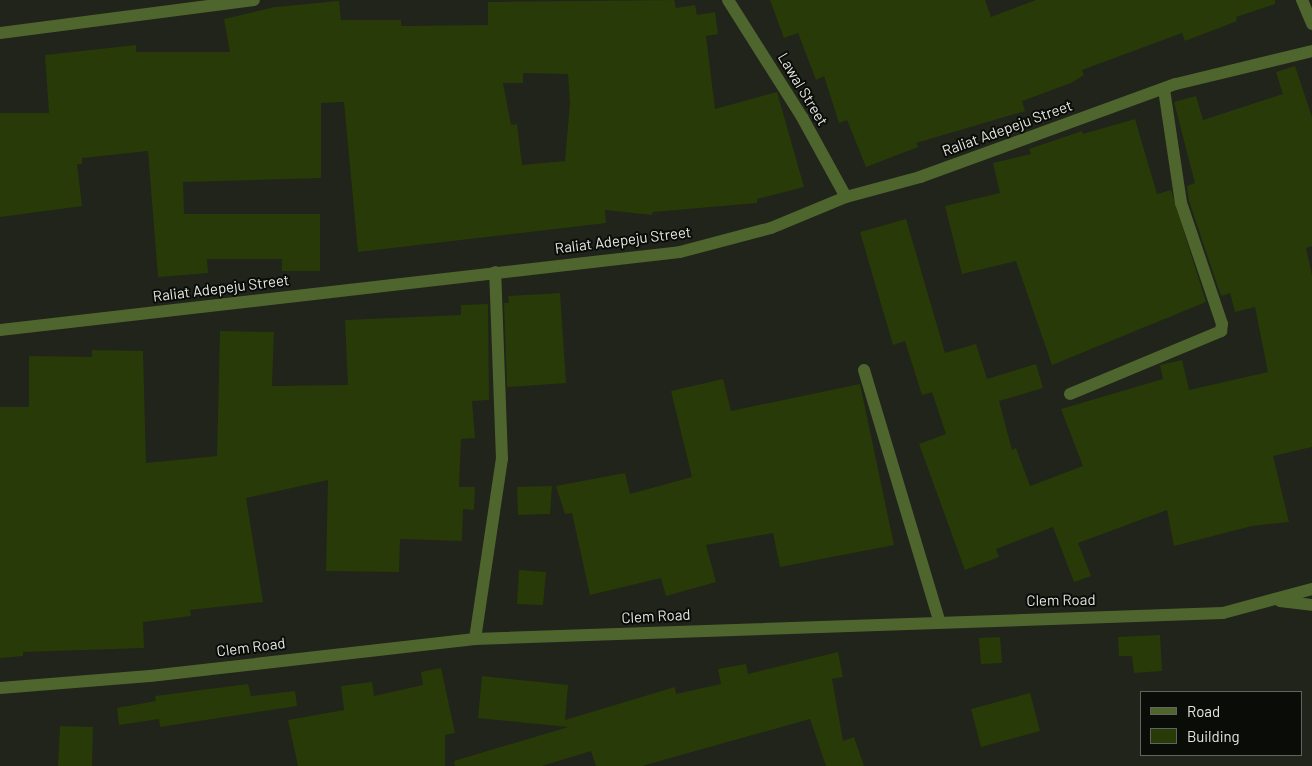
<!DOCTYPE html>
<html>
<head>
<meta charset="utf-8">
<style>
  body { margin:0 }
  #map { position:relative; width:1312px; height:766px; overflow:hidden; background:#20241a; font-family:Barlow,sans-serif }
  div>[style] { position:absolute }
  .building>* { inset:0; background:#283a07 }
  .minor>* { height:12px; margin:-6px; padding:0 6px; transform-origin:6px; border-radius:6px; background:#4f652e }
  span { translate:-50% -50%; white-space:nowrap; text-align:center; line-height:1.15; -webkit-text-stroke:4px #0a0c08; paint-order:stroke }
  .street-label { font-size:15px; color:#e3e7e0 }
  .legend { position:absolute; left:1140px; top:691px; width:162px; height:65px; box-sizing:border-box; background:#0a0c08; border:1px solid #61645e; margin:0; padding:6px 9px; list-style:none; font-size:15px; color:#e3e7e0 }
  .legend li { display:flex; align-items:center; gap:10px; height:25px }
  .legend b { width:25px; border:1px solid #61645e }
</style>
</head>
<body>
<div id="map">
  <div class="building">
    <div style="clip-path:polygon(evenodd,674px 0,676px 8px,695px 5px,697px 15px,715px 12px,718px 34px,706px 36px,715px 109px,777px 92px,804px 187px,757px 199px,757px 203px,653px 212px,652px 215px,605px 210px,606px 223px,358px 252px,344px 102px,321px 103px,321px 178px,183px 182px,184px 214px,320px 214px,320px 271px,282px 271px,282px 259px,207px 259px,208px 273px,158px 277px,148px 151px,82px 158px,82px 164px,77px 164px,82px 206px,0 217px,0 113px,49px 113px,45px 55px,136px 45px,136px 52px,230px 52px,224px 19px,275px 7px,339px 1px,341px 20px,401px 20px,401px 26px,488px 25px,488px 2px,674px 0,523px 73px,568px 74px,570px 103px,565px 161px,522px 165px,517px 124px,511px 125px,503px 83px,523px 83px,523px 73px)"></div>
    <div style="clip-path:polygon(770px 0,985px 0,991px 17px,1036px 0,1275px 0,1275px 4px,1236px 17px,1237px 21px,1185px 41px,1182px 33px,1082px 70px,1084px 75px,1071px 83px,1022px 101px,1025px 111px,916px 143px,918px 147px,866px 167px,847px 120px,839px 123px,824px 76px,816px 80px,798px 33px,784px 38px)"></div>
    <div style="clip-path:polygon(1295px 66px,1312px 117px,1312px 246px,1306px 248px,1312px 275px,1312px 447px,1273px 456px,1289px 522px,1252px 526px,1174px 546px,1167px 510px,1078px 543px,1091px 576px,1074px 582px,1053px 527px,996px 549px,999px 557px,965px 570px,919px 444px,946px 434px,932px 392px,922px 395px,905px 341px,893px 345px,860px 232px,906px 219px,945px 353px,976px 344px,987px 379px,1036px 364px,1043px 388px,999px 401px,1012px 450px,1016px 448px,1030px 486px,1083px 466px,1061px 409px,1163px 379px,1160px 365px,1182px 360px,1189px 390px,1268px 372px,1255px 307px,1235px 312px,1230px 293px,1221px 296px,1189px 201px,1187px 186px,1195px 183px,1174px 102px,1196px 96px,1203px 120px,1283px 94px,1276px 72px)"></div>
    <div style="clip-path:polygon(1135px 119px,1157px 194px,1171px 190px,1206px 302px,1052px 365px,1016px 261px,962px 274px,945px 206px,1000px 193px,993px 163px,1031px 154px,1029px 149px,1082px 131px,1083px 134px)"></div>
    <div style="clip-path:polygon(560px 293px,566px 383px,507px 387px,504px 303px,509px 303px,508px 296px)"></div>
    <div style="clip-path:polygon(488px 304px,489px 400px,472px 401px,475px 438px,461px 439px,459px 487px,475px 487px,474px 510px,463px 509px,462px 541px,400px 539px,399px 572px,326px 571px,328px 480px,246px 498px,263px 602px,190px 610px,191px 616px,143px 622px,144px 648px,23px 652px,23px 656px,0 658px,0 407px,29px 407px,29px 356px,92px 357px,92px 350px,143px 351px,146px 463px,217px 456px,220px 331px,274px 332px,272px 386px,348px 385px,345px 320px,461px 315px,461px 305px)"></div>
    <div style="clip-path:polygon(723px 379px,731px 411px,860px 384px,894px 545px,780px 567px,773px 533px,706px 545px,716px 582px,666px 596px,661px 578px,590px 595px,572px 513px,565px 514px,556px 486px,625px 473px,630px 494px,692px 477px,671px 391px)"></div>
    <div style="clip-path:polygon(552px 486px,550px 514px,518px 515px,517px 487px)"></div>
    <div style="clip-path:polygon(519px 570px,546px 572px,543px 605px,517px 604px)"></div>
    <div style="clip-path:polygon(1160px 635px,1162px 671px,1134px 673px,1132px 656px,1119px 656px,1118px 637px)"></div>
    <div style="clip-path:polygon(1000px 637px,1002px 663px,981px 664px,979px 638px)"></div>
    <div style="clip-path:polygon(838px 652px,843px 677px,832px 679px,843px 741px,854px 737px,864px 766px,826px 766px,810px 719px,642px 766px,596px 766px,591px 751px,542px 766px,455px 766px,454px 761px,568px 727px,478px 718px,482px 676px,568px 685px,565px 720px,675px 687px,676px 694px,721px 684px,718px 669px,746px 664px,748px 674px)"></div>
    <div style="clip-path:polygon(441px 668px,455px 733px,445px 735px,445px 766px,298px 766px,288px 720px,344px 710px,341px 686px,372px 682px,374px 696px,423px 685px,421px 672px)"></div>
    <div style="clip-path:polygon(248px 684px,251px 696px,295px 691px,297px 706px,160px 727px,159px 719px,119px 725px,117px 708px,156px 701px,155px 696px)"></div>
    <div style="clip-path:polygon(1030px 693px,1040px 731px,981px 747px,971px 709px)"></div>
    <div style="clip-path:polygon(60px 726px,93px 727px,92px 766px,58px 766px)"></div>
  </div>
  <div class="minor">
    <div style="left:728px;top:0;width:138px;rotate:57.7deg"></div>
    <div style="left:802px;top:117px;width:91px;rotate:61.2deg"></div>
    <div style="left:1302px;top:0;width:26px;rotate:67deg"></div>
    <div style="left:0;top:33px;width:256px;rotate:-7.4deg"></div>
    <div style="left:0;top:330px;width:684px;rotate:-6.54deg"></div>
    <div style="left:680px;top:252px;width:94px;rotate:-14.8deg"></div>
    <div style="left:771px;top:228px;width:81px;rotate:-22.5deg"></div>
    <div style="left:846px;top:197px;width:77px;rotate:-15.1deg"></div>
    <div style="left:920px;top:177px;width:272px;rotate:-20deg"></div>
    <div style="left:1176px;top:84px;width:140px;rotate:-13.6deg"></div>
    <div style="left:864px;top:370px;width:261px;rotate:73.3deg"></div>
    <div style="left:1070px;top:394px;width:164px;rotate:-22.6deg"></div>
    <div style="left:1221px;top:331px;width:7px;rotate:-82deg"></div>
    <div style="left:1222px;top:324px;width:128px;rotate:-108.7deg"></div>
    <div style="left:1181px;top:203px;width:115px;rotate:-98.5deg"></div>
    <div style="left:1280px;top:601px;width:32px;rotate:7deg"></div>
    <div style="left:475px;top:639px;width:182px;rotate:-81.5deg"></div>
    <div style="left:502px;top:459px;width:187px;rotate:-92.1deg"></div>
    <div style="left:0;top:688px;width:150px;rotate:-4.6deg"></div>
    <div style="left:150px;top:676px;width:327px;rotate:-6.5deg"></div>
    <div style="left:475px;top:639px;width:748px;rotate:-1.99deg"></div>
    <div style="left:1223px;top:613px;width:92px;rotate:-15.1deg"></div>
  </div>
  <div class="street-label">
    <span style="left:803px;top:89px;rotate:59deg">Lawal Street</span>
    <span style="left:1007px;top:128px;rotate:-20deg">Raliat Adepeju Street</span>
    <span style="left:623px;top:240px;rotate:-7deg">Raliat Adepeju Street</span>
    <span style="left:221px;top:288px;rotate:-7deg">Raliat Adepeju Street</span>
    <span style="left:1061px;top:600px;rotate:-1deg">Clem Road</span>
    <span style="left:656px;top:616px;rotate:-3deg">Clem Road</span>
    <span style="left:251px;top:647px;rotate:-7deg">Clem Road</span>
  </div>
  <ul class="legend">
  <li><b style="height:6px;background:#4f652e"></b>Road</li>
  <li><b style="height:14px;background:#283a07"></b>Building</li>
  </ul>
</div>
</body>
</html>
